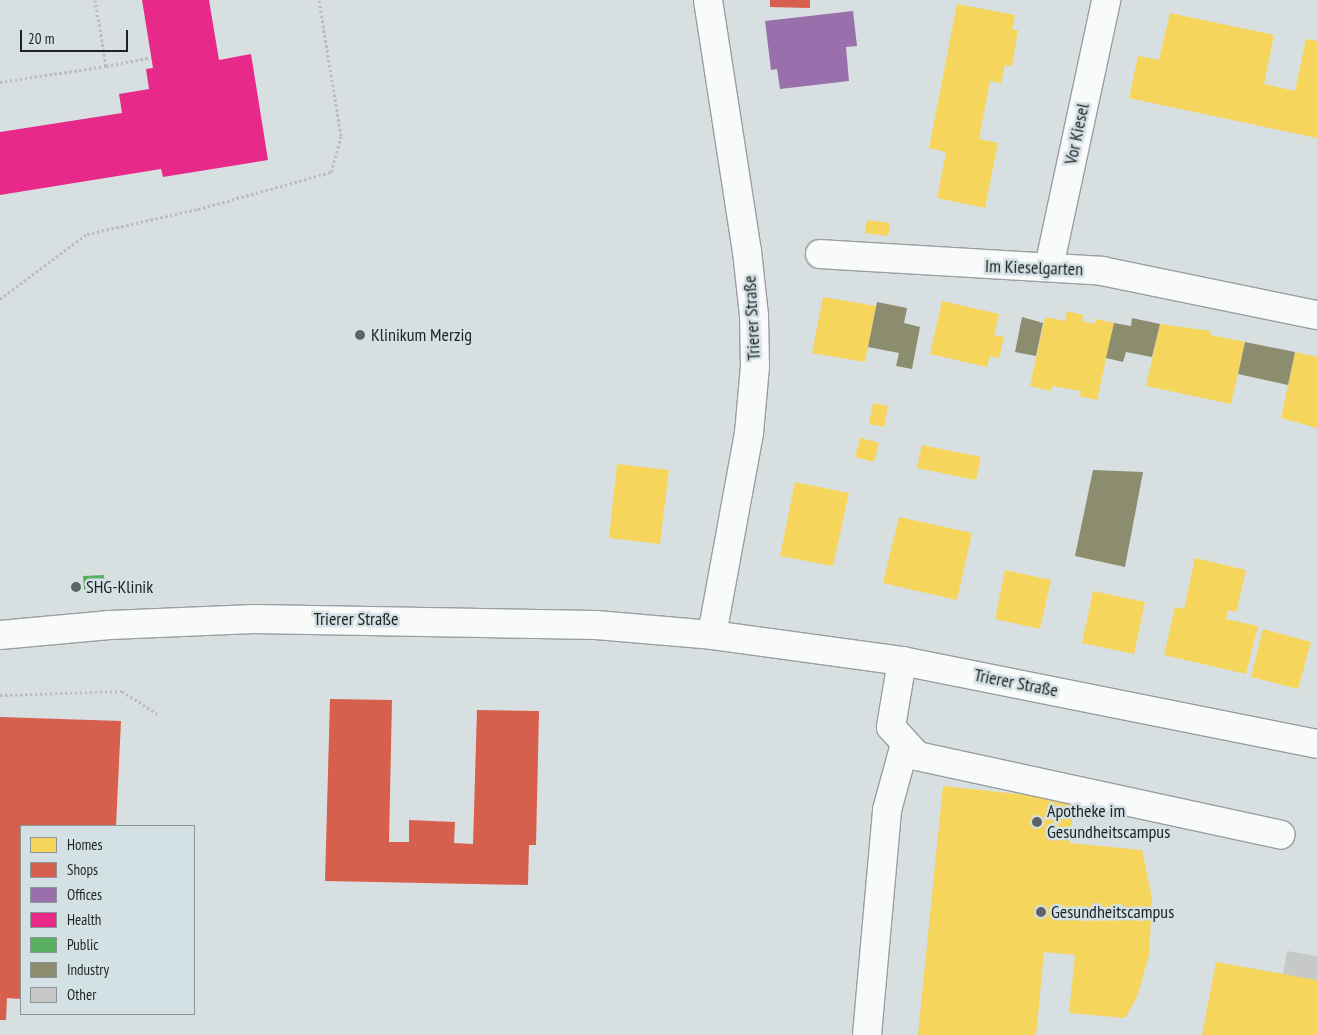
<!DOCTYPE html>
<html>
<head>
<meta charset="utf-8">
<style>
  body { margin:0 }
  #map { position:relative; width:1317px; height:1035px; overflow:hidden; background:#d8dfe0; font-family:"PT Sans Narrow",sans-serif }
  div>[style] { position:absolute }
  .homes>* { inset:0; background:#f6d55c }
  .shops>* { inset:0; background:#d6604d }
  .offices>* { inset:0; background:#9970ab }
  .health>* { inset:0; background:#e7298a }
  .public>* { inset:0; background:#5aae61 }
  .industry>* { inset:0; background:#8c8c6e }
  .building>* { inset:0; background:#c7c8c8 }
  .path>* { height:3px; margin-top:-1.5px; transform-origin:0; background:repeating-linear-gradient(90deg,#bbbdbe 0 2.5px,transparent 0 5px) }
  .roads { filter:drop-shadow(1px 0 #999e9f) drop-shadow(-1px 0 #999e9f) drop-shadow(0 1px #999e9f) drop-shadow(0 -1px #999e9f) }
  .minor>* { height:28px; margin:-14px; padding:0 14px; transform-origin:14px; border-radius:14px; background:#f9fafa }
  .dots>* { width:14px; height:14px; translate:-50% -50%; box-sizing:border-box; border:2px solid #d4e1e4; border-radius:50% }
  span { translate:-50% -50%; white-space:nowrap; text-align:center; line-height:1.15; -webkit-text-stroke:5px #d4e1e4; paint-order:stroke }
  .street-label { font-size:18px; color:#1d2223 }
  .poi-label { font-size:18px; color:#1d2223 }
  .left { translate:0 -50%; text-align:left }
  .legend { position:absolute; left:20px; top:825px; width:175px; height:190px; box-sizing:border-box; background:#d4e1e4; border:1px solid #8b9597; margin:0; padding:6px 9px; list-style:none; font-size:15px; color:#1d2223 }
  .legend li { display:flex; align-items:center; gap:10px; height:25px }
  .legend b { width:25px; border:1px solid #8b9597 }
  .scale { position:absolute; left:20px; top:30px; width:108px; height:22px; box-sizing:border-box; border:2px solid #1d2223; border-top:0; padding-left:6px; font-size:15px; line-height:18px; white-space:nowrap; color:#1d2223; -webkit-text-stroke:4px #d4e1e4; paint-order:stroke }
</style>
</head>
<body>
<div id="map">
  <div class="homes">
    <div style="clip-path:polygon(957px 4px,1015px 15px,1012px 29px,1018px 30px,1012px 66px,1005px 65px,1001px 83px,990px 81px,979px 139px,998px 143px,985px 208px,937px 198px,946px 152px,929px 148px)"></div>
    <div style="clip-path:polygon(1170px 13px,1274px 35px,1264px 84px,1295px 91px,1306px 39px,1317px 41px,1317px 138px,1129px 98px,1138px 56px,1159px 60px)"></div>
    <div style="clip-path:polygon(867px 220px,890px 223px,888px 236px,865px 233px)"></div>
    <div style="clip-path:polygon(823px 297px,876px 306px,865px 362px,812px 353px)"></div>
    <div style="clip-path:polygon(942px 301px,999px 314px,994px 335px,1004px 337px,999px 358px,990px 356px,987px 367px,930px 354px)"></div>
    <div style="clip-path:polygon(1067px 311px,1083px 315px,1082px 321px,1095px 324px,1096px 319px,1114px 323px,1097px 400px,1079px 396px,1081px 391px,1052px 386px,1051px 391px,1030px 386px,1045px 317px,1065px 321px)"></div>
    <div style="clip-path:polygon(1160px 324px,1211px 331px,1210px 335px,1245px 342px,1231px 404px,1146px 386px)"></div>
    <div style="clip-path:polygon(1295px 352px,1317px 357px,1317px 428px,1281px 418px)"></div>
    <div style="clip-path:polygon(873px 403px,888px 406px,884px 427px,869px 424px)"></div>
    <div style="clip-path:polygon(860px 438px,879px 443px,874px 462px,855px 457px)"></div>
    <div style="clip-path:polygon(922px 445px,981px 457px,976px 480px,917px 468px)"></div>
    <div style="clip-path:polygon(617px 464px,669px 470px,660px 544px,609px 538px)"></div>
    <div style="clip-path:polygon(795px 482px,849px 493px,833px 566px,780px 556px)"></div>
    <div style="clip-path:polygon(899px 517px,972px 533px,957px 600px,883px 583px)"></div>
    <div style="clip-path:polygon(1195px 558px,1246px 570px,1236px 612px,1228px 610px,1226px 619px,1258px 626px,1246px 674px,1164px 655px,1175px 607px,1184px 609px)"></div>
    <div style="clip-path:polygon(1005px 570px,1051px 580px,1040px 629px,995px 619px)"></div>
    <div style="clip-path:polygon(1093px 591px,1145px 602px,1134px 654px,1082px 643px)"></div>
    <div style="clip-path:polygon(1263px 629px,1311px 642px,1298px 689px,1251px 677px)"></div>
    <div style="clip-path:polygon(943px 786px,1074px 800px,1070px 843px,1142px 850px,1152px 898px,1149px 955px,1137px 997px,1125px 1018px,1069px 1013px,1075px 955px,1044px 952px,1036px 1035px,918px 1035px)"></div>
    <div style="clip-path:polygon(1216px 962px,1317px 980px,1317px 1035px,1202px 1035px)"></div>
  </div>
  <div class="shops">
    <div style="clip-path:polygon(770px 0,810px 0,810px 8px,770px 7px)"></div>
    <div style="clip-path:polygon(330px 699px,392px 700px,389px 842px,409px 842px,409px 820px,455px 822px,454px 843px,473px 844px,477px 710px,539px 711px,536px 845px,529px 845px,528px 885px,325px 881px)"></div>
    <div style="clip-path:polygon(0 717px,121px 721px,116px 826px,21px 826px,21px 999px,7px 998px,6px 1020px,0 1020px)"></div>
  </div>
  <div class="offices">
    <div style="clip-path:polygon(853px 11px,857px 46px,846px 47px,849px 81px,780px 89px,777px 69px,771px 70px,765px 21px)"></div>
  </div>
  <div class="health">
    <div style="clip-path:polygon(142px 0,209px 0,219px 60px,251px 54px,268px 160px,163px 177px,161px 169px,0 195px,0 132px,122px 113px,119px 94px,149px 89px,146px 69px,153px 68px)"></div>
  </div>
  <div class="public">
    <div style="clip-path:polygon(104px 575px,105px 588px,84px 590px,83px 576px)"></div>
  </div>
  <div class="industry">
    <div style="clip-path:polygon(877px 302px,907px 308px,904px 323px,920px 327px,912px 369px,896px 366px,899px 353px,868px 347px)"></div>
    <div style="clip-path:polygon(1022px 317px,1043px 323px,1036px 356px,1015px 352px)"></div>
    <div style="clip-path:polygon(1132px 318px,1160px 324px,1152px 357px,1126px 352px,1123px 362px,1106px 358px,1114px 323px,1131px 326px)"></div>
    <div style="clip-path:polygon(1245px 342px,1295px 352px,1288px 385px,1238px 374px)"></div>
    <div style="clip-path:polygon(1093px 470px,1143px 472px,1125px 567px,1075px 556px)"></div>
  </div>
  <div class="building">
    <div style="clip-path:polygon(1287px 951px,1317px 956px,1317px 980px,1283px 974px)"></div>
  </div>
  <div class="path">
    <div style="left:106px;top:66px;width:43px;rotate:-10.8deg"></div>
    <div style="left:0;top:82px;width:107px;rotate:-8.6deg"></div>
    <div style="left:106px;top:66px;width:67px;rotate:-99.5deg"></div>
    <div style="left:0;top:299px;width:109px;rotate:-36.8deg"></div>
    <div style="left:87px;top:234px;width:114px;rotate:-12.7deg"></div>
    <div style="left:198px;top:209px;width:138px;rotate:-15.5deg"></div>
    <div style="left:331px;top:172px;width:37px;rotate:-74deg"></div>
    <div style="left:341px;top:136px;width:138px;rotate:-99.2deg"></div>
    <div style="left:0;top:695px;width:122px;rotate:-1.9deg"></div>
    <div style="left:122px;top:691px;width:42px;rotate:33.3deg"></div>
  </div>
  <div class="roads">
    <div class="minor">
      <div style="left:708px;top:0;width:254px;rotate:81.2deg"></div>
      <div style="left:747px;top:251px;width:64px;rotate:83.8deg"></div>
      <div style="left:754px;top:315px;width:51px;rotate:88.9deg"></div>
      <div style="left:755px;top:366px;width:67px;rotate:95.1deg"></div>
      <div style="left:749px;top:433px;width:205px;rotate:100.4deg"></div>
      <div style="left:820px;top:254px;width:283px;rotate:3.4deg"></div>
      <div style="left:1102px;top:271px;width:219px;rotate:11.6deg"></div>
      <div style="left:1049px;top:267px;width:273px;rotate:-77.9deg"></div>
      <div style="left:0;top:635px;width:110px;rotate:-5.2deg"></div>
      <div style="left:110px;top:625px;width:144px;rotate:-2.4deg"></div>
      <div style="left:254px;top:619px;width:342px;rotate:1deg"></div>
      <div style="left:596px;top:625px;width:116px;rotate:4.9deg"></div>
      <div style="left:712px;top:635px;width:192px;rotate:7.8deg"></div>
      <div style="left:902px;top:661px;width:423px;rotate:11.3deg"></div>
      <div style="left:902px;top:661px;width:67px;rotate:99.5deg"></div>
      <div style="left:891px;top:727px;width:39px;rotate:48deg"></div>
      <div style="left:917px;top:756px;width:372px;rotate:12.2deg"></div>
      <div style="left:867px;top:1035px;width:226px;rotate:-84.9deg"></div>
      <div style="left:887px;top:810px;width:68px;rotate:-74.7deg"></div>
    </div>
  </div>
  <div class="dots">
    <div style="left:360px;top:335px;background:#5e6465"></div>
    <div style="left:76px;top:587px;background:#5e6465"></div>
    <div style="left:1037px;top:822px;background:#5e6465"></div>
    <div style="left:1041px;top:912px;background:#5e6465"></div>
  </div>
  <div class="street-label">
    <span style="left:1077px;top:134px;rotate:-78deg">Vor Kiesel</span>
    <span style="left:1034px;top:268px;rotate:2deg">Im Kieselgarten</span>
    <span style="left:752px;top:318px;rotate:-93deg">Trierer Straße</span>
    <span style="left:356px;top:619px">Trierer Straße</span>
    <span style="left:1016px;top:683px;rotate:11deg">Trierer Straße</span>
  </div>
  <div class="poi-label">
    <span class="left" style="left:371px;top:335px">Klinikum Merzig</span>
    <span class="left" style="left:86px;top:587px">SHG-Klinik</span>
    <span class="left" style="left:1047px;top:822px">Apotheke im<br>Gesundheitscampus</span>
    <span class="left" style="left:1051px;top:912px">Gesundheitscampus</span>
  </div>
  <ul class="legend">
  <li><b style="height:14px;background:#f6d55c"></b>Homes</li>
  <li><b style="height:14px;background:#d6604d"></b>Shops</li>
  <li><b style="height:14px;background:#9970ab"></b>Offices</li>
  <li><b style="height:14px;background:#e7298a"></b>Health</li>
  <li><b style="height:14px;background:#5aae61"></b>Public</li>
  <li><b style="height:14px;background:#8c8c6e"></b>Industry</li>
  <li><b style="height:14px;background:#c7c8c8"></b>Other</li>
  </ul>
  <div class="scale">20 m</div>
</div>
</body>
</html>
